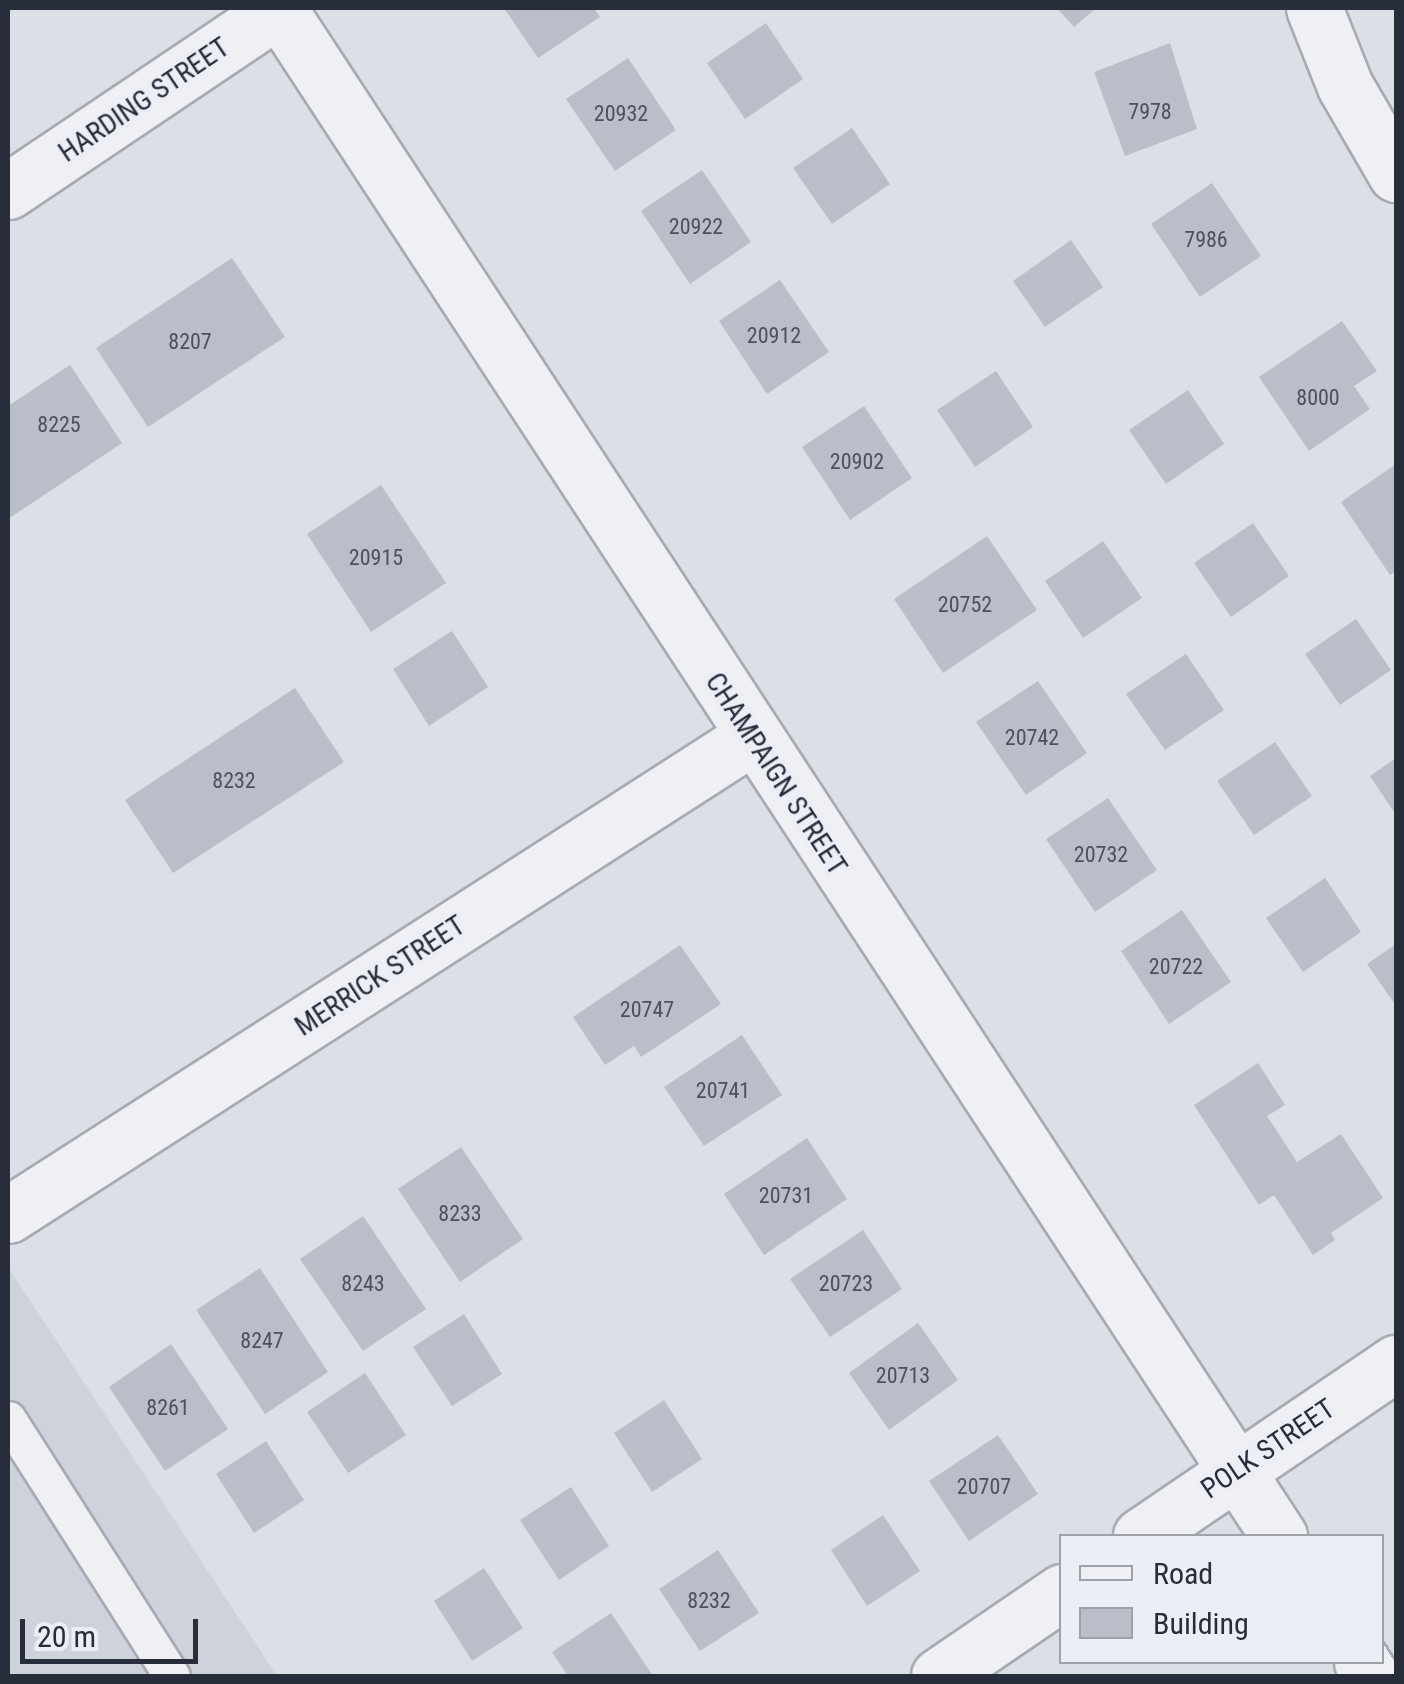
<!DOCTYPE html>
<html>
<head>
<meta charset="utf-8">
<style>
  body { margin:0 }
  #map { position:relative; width:1404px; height:1684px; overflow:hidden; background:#dce0e6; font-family:"Roboto Condensed",sans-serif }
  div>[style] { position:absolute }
  .built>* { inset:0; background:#ced2db }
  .building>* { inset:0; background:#babec8 }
  .roads { filter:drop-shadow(2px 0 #a6aab3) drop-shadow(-2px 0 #a6aab3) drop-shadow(0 2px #a6aab3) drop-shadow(0 -2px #a6aab3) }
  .service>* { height:35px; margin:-17.5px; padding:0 17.5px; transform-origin:17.5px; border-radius:17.5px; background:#eff0f4 }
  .minor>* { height:55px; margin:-27.5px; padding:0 27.5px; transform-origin:27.5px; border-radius:27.5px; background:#eff0f4 }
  span { translate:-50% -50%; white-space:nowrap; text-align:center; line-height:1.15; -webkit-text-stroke:9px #ebeef4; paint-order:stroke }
  .number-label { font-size:22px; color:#4c515e }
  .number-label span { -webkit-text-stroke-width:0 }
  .street-label { font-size:28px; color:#272d3b }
  .frame { position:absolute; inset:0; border:10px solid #272d3b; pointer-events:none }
  .legend { position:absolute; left:1059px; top:1534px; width:325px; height:130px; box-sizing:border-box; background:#ebeef4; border:2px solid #9da1aa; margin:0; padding:12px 18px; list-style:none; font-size:30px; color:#272d3b }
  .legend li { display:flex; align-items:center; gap:20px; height:50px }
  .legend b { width:50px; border:2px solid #9da1aa }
  .scale { position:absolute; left:20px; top:1619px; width:178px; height:45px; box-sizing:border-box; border:5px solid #272d3b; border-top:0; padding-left:12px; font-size:30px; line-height:35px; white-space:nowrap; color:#272d3b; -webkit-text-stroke:8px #ebeef4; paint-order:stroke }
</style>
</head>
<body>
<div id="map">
  <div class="built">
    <div style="clip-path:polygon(8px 1267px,277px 1676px,8px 1676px)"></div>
  </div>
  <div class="building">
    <div style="clip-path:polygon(504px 8px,594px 8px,600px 17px,538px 58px)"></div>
    <div style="clip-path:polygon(1057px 8px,1096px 8px,1074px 27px)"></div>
    <div style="clip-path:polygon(766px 23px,803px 79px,745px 119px,707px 63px)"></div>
    <div style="clip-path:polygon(1170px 43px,1197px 129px,1125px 156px,1094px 72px)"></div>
    <div style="clip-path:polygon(628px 58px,676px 130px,615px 171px,566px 99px)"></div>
    <div style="clip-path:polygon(852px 128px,890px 184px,832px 224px,793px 168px)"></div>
    <div style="clip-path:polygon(702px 170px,751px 242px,690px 284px,641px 211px)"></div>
    <div style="clip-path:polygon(1212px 183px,1261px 256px,1200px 297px,1151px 224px)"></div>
    <div style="clip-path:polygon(1071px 240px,1103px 287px,1045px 327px,1013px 281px)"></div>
    <div style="clip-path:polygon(232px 258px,285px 337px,148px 427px,96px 348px)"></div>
    <div style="clip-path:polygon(780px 280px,829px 352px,767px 394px,719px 321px)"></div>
    <div style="clip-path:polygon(1342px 321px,1377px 371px,1354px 386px,1370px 409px,1309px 451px,1259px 377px)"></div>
    <div style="clip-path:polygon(70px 365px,122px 443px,8px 519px,8px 406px)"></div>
    <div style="clip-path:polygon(996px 371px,1033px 427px,975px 467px,937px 410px)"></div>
    <div style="clip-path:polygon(1188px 390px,1224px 444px,1166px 484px,1129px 430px)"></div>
    <div style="clip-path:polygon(864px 406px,912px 478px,850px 520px,802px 447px)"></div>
    <div style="clip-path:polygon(1396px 464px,1396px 571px,1390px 575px,1341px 502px)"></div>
    <div style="clip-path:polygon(381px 485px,446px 583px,371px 632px,307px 534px)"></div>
    <div style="clip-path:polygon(1253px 523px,1289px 576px,1231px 617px,1194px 563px)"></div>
    <div style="clip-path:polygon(987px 536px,1037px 610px,943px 673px,894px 599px)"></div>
    <div style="clip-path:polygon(1103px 541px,1142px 598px,1083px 638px,1045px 581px)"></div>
    <div style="clip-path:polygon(1356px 619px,1391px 670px,1340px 705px,1305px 654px)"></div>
    <div style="clip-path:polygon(452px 631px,488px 687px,429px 726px,393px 669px)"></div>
    <div style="clip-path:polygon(1186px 654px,1224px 710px,1165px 750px,1126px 694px)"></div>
    <div style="clip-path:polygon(1038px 681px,1087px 753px,1026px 795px,976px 722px)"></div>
    <div style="clip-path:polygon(295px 688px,344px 762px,173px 873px,125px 800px)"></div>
    <div style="clip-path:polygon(1275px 742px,1312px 796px,1254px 835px,1217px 781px)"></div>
    <div style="clip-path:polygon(1396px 758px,1396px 815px,1370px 776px)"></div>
    <div style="clip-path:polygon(1108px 798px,1157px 870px,1095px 912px,1046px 839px)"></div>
    <div style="clip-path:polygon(1325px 878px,1361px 932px,1303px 972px,1266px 918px)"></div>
    <div style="clip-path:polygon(1182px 910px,1231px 982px,1169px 1024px,1121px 951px)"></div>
    <div style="clip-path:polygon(1396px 944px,1396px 1006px,1367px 964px)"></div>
    <div style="clip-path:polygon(680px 945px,721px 1004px,641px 1057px,634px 1046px,605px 1065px,573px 1017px)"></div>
    <div style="clip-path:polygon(742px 1035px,782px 1095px,704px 1146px,664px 1087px)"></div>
    <div style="clip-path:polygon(1258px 1063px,1285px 1105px,1267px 1116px,1297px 1162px,1341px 1134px,1383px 1198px,1331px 1233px,1335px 1240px,1313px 1255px,1274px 1195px,1259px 1205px,1194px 1105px)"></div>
    <div style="clip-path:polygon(807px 1138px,847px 1199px,764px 1255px,724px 1194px)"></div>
    <div style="clip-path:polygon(461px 1147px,523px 1239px,460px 1282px,398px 1189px)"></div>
    <div style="clip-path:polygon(363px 1216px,426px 1309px,363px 1351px,300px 1259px)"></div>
    <div style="clip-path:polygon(863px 1230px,902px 1289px,830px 1337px,790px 1279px)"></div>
    <div style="clip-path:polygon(260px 1268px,328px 1372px,265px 1414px,196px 1310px)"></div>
    <div style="clip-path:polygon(464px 1314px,502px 1374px,452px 1406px,413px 1347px)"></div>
    <div style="clip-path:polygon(918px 1323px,958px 1380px,889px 1430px,849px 1373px)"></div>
    <div style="clip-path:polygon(171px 1344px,228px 1429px,165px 1471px,109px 1387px)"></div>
    <div style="clip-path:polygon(365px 1373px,406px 1435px,348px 1473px,307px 1412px)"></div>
    <div style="clip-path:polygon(664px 1400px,702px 1459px,652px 1492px,614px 1433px)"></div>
    <div style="clip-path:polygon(998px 1435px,1038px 1494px,969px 1541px,929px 1481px)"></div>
    <div style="clip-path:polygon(266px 1441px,304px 1500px,254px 1533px,216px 1474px)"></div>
    <div style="clip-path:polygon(571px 1487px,609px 1546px,559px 1580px,520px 1520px)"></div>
    <div style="clip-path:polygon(883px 1515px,920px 1571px,867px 1606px,831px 1550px)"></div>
    <div style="clip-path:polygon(718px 1550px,759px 1613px,700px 1651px,659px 1589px)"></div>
    <div style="clip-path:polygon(484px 1568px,523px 1628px,472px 1661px,434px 1601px)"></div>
    <div style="clip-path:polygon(611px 1613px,653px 1676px,568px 1676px,552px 1652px)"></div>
  </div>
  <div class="roads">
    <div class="service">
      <div style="left:8px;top:1419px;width:305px;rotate:57.5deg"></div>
    </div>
    <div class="minor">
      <div style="left:278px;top:8px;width:1827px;rotate:56.77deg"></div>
      <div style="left:1314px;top:8px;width:84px;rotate:68.3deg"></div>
      <div style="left:1345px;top:86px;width:102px;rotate:59.9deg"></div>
      <div style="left:8px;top:191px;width:326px;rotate:-33.9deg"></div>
      <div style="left:8px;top:1215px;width:884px;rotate:-32.72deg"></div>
      <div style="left:1141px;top:1536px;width:308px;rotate:-34.2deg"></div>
      <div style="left:1362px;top:1662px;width:17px;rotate:57deg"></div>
      <div style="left:939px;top:1676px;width:149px;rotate:-34.3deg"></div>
    </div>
  </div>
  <div class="number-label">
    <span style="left:1150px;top:112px">7978</span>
    <span style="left:621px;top:114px">20932</span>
    <span style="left:696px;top:227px">20922</span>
    <span style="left:1206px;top:240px">7986</span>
    <span style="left:774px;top:336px">20912</span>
    <span style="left:190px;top:342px">8207</span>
    <span style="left:1318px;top:398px">8000</span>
    <span style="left:59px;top:425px">8225</span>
    <span style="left:857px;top:462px">20902</span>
    <span style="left:376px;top:558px">20915</span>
    <span style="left:965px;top:605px">20752</span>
    <span style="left:1032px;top:738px">20742</span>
    <span style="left:234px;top:781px">8232</span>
    <span style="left:1101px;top:855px">20732</span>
    <span style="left:1176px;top:967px">20722</span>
    <span style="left:647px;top:1010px">20747</span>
    <span style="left:723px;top:1091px">20741</span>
    <span style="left:786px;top:1196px">20731</span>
    <span style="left:460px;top:1214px">8233</span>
    <span style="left:363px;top:1284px">8243</span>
    <span style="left:846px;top:1284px">20723</span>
    <span style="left:262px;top:1341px">8247</span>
    <span style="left:903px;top:1376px">20713</span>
    <span style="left:168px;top:1408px">8261</span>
    <span style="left:984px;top:1487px">20707</span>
    <span style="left:709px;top:1601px">8232</span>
  </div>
  <div class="street-label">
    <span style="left:144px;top:100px;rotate:-34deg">HARDING STREET</span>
    <span style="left:776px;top:774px;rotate:57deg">CHAMPAIGN STREET</span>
    <span style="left:380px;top:976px;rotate:-33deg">MERRICK STREET</span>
    <span style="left:1268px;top:1449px;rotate:-34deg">POLK STREET</span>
  </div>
  <div class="frame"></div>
  <ul class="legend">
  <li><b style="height:12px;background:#eff0f4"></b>Road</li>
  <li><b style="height:28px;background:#babec8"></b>Building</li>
  </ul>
  <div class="scale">20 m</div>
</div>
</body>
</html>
